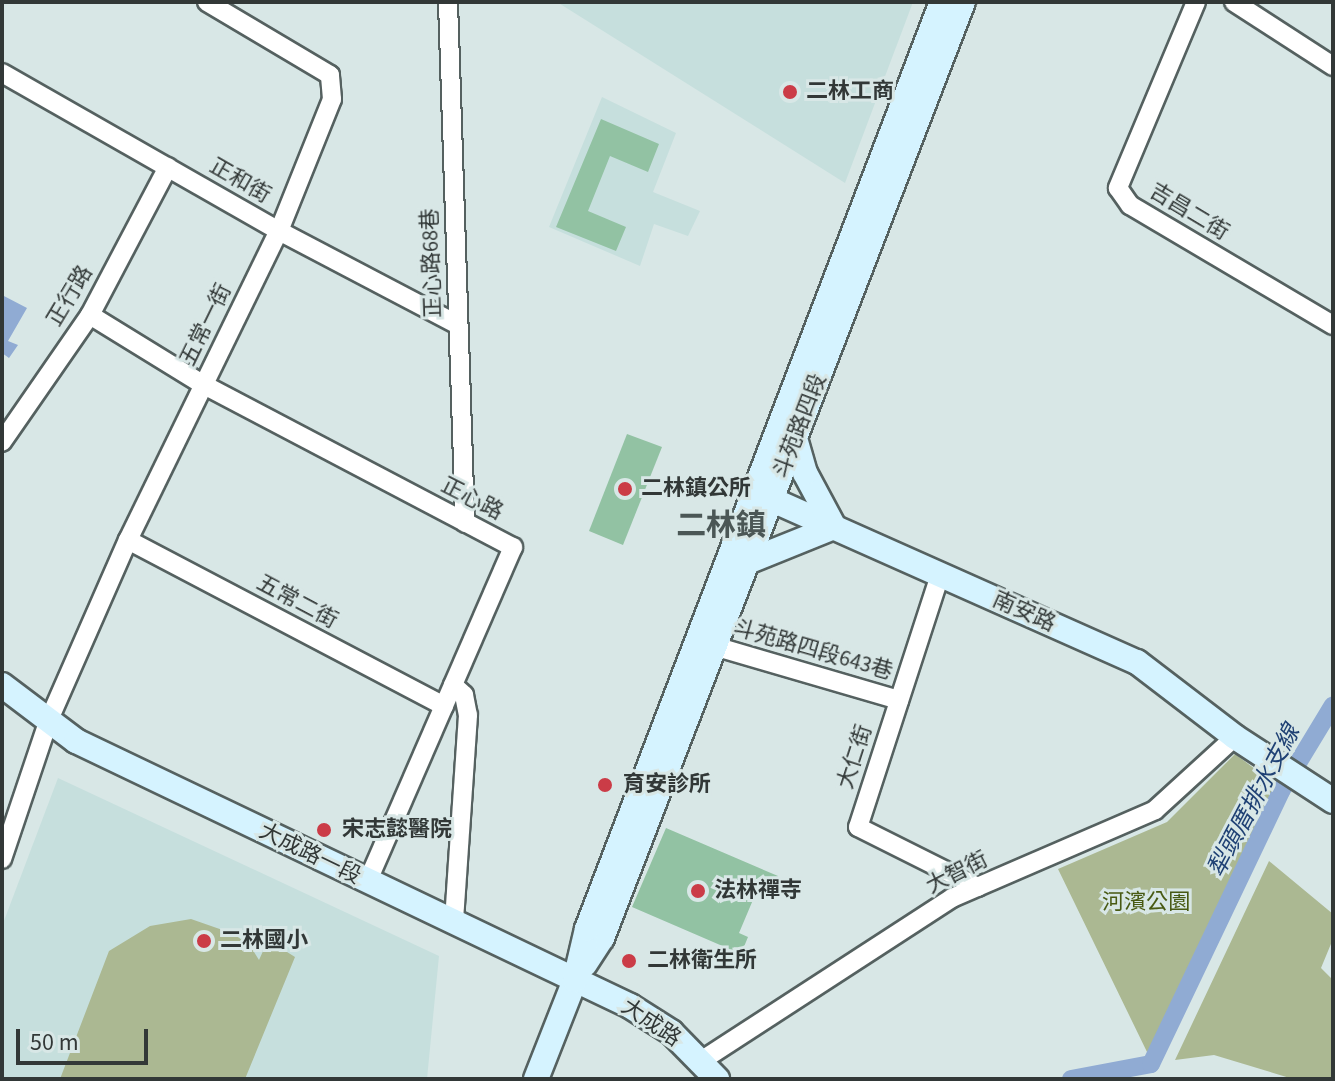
<!DOCTYPE html>
<html>
<head>
<meta charset="utf-8">
<style>
  body { margin:0 }
  #map { position:relative; width:1335px; height:1081px; overflow:hidden; background:#d8e7e6; font-family:"Source Sans 3","Noto Sans TC",sans-serif }
  div>[style] { position:absolute }
  .built>* { inset:0; background:#c6dfdd }
  .green>* { inset:0; background:#abb892 }
  .water>* { inset:0; background:#90abd3 }
  .canal>* { height:18px; margin:-9px; padding:0 9px; transform-origin:9px; border-radius:9px; background:#90abd3 }
  .building>* { inset:0; background:#92c2a3 }
  .roads { filter:drop-shadow(2px 0 #556160) drop-shadow(-2px 0 #556160) drop-shadow(0 2px #556160) drop-shadow(0 -2px #556160) }
  .street>* { height:18px; margin:-9px; padding:0 9px; transform-origin:9px; border-radius:9px; background:#fff }
  .secondary>* { height:24px; margin:-12px; padding:0 12px; transform-origin:12px; border-radius:12px; background:#d5f3ff }
  .dots>* { width:22px; height:22px; translate:-50% -50%; box-sizing:border-box; border:4px solid #d8e7e6; border-radius:50% }
  span { translate:-50% -50%; white-space:nowrap; text-align:center; line-height:1.15; -webkit-text-stroke:6px #d8e7e6; paint-order:stroke }
  .poi-label { font-size:22px; color:#323837; font-weight:700 }
  .left { translate:0 -50%; text-align:left }
  .street-label { font-size:22px; color:#323837 }
  .park-label { font-size:22px; color:#485a13 }
  .water-label { font-size:24px; color:#1f4174; font-style:italic }
  .district-label { font-size:30px; color:#4b5756; font-weight:700 }
  .frame { position:absolute; inset:0; border:4px solid #323837; pointer-events:none }
  .scale { position:absolute; left:16px; top:1029px; width:132px; height:36px; box-sizing:border-box; border:4px solid #323837; border-top:0; padding-left:10px; font-size:24px; line-height:28px; white-space:nowrap; color:#323837; -webkit-text-stroke:6px #d8e7e6; paint-order:stroke }
</style>
</head>
<body>
<div id="map">
  <div class="built">
    <div style="clip-path:polygon(557px 2px,913px 2px,845px 183px)"></div>
    <div style="clip-path:polygon(602px 97px,676px 133px,653px 192px,700px 211px,688px 236px,654px 224px,640px 266px,549px 227px)"></div>
    <div style="clip-path:polygon(58px 778px,439px 956px,427px 1079px,2px 1079px,2px 926px)"></div>
  </div>
  <div class="green">
    <div style="clip-path:polygon(1235px 754px,1275px 784px,1148px 1054px,1058px 869px,1167px 822px)"></div>
    <div style="clip-path:polygon(1269px 861px,1333px 914px,1333px 939px,1321px 968px,1333px 980px,1333px 1079px,1293px 1079px,1214px 1055px,1175px 1060px)"></div>
    <div style="clip-path:polygon(191px 919px,234px 934px,251px 947px,259px 960px,268px 940px,295px 957px,245px 1079px,60px 1079px,109px 951px,150px 926px)"></div>
  </div>
  <div class="water">
    <div style="clip-path:polygon(2px 295px,27px 308px,8px 341px,18px 345px,9px 358px,2px 353px)"></div>
  </div>
  <div class="canal">
    <div style="left:1071px;top:1079px;width:81px;rotate:-10.6deg"></div>
    <div style="left:1151px;top:1064px;width:302px;rotate:-64.5deg"></div>
    <div style="left:1281px;top:791px;width:100px;rotate:-58.8deg"></div>
  </div>
  <div class="building">
    <div style="clip-path:polygon(601px 119px,659px 144px,648px 172px,610px 156px,588px 211px,626px 227px,616px 251px,556px 227px)"></div>
    <div style="clip-path:polygon(627px 434px,662px 447px,623px 545px,589px 531px)"></div>
    <div style="clip-path:polygon(666px 828px,778px 876px,771px 893px,758px 888px,739px 933px,748px 937px,741px 954px,632px 907px)"></div>
  </div>
  <div class="roads">
    <div class="street">
      <div style="left:448px;top:2px;width:521px;rotate:88.13deg"></div>
      <div style="left:1196px;top:2px;width:202px;rotate:112.8deg"></div>
      <div style="left:1118px;top:188px;width:21px;rotate:55deg"></div>
      <div style="left:1130px;top:205px;width:236px;rotate:30.6deg"></div>
      <div style="left:1234px;top:2px;width:118px;rotate:32.9deg"></div>
      <div style="left:2px;top:73px;width:319px;rotate:29.7deg"></div>
      <div style="left:279px;top:231px;width:202px;rotate:27.7deg"></div>
      <div style="left:90px;top:315px;width:134px;rotate:31.6deg"></div>
      <div style="left:204px;top:385px;width:349px;rotate:27.7deg"></div>
      <div style="left:513px;top:547px;width:365px;rotate:113.5deg"></div>
      <div style="left:2px;top:442px;width:155px;rotate:-55.3deg"></div>
      <div style="left:90px;top:315px;width:167px;rotate:-62.2deg"></div>
      <div style="left:128px;top:540px;width:357px;rotate:27.7deg"></div>
      <div style="left:940px;top:575px;width:265px;rotate:108deg"></div>
      <div style="left:858px;top:827px;width:134px;rotate:26.6deg"></div>
      <div style="left:714px;top:646px;width:193px;rotate:16.3deg"></div>
      <div style="left:453px;top:685px;width:15px;rotate:42deg"></div>
      <div style="left:464px;top:695px;width:20px;rotate:79deg"></div>
      <div style="left:468px;top:715px;width:208px;rotate:93.9deg"></div>
      <div style="left:2px;top:859px;width:145px;rotate:-71.4deg"></div>
      <div style="left:48px;top:722px;width:199px;rotate:-66.3deg"></div>
      <div style="left:128px;top:540px;width:344px;rotate:-64deg"></div>
      <div style="left:279px;top:231px;width:142px;rotate:-68.1deg"></div>
      <div style="left:332px;top:99px;width:24px;rotate:-95deg"></div>
      <div style="left:330px;top:75px;width:143px;rotate:-149.3deg"></div>
      <div style="left:701px;top:1061px;width:299px;rotate:-33deg"></div>
      <div style="left:952px;top:898px;width:221px;rotate:-23.4deg"></div>
      <div style="left:1155px;top:810px;width:108px;rotate:-42.4deg"></div>
    </div>
    <div class="secondary">
      <div style="left:759px;top:494px;width:414px;rotate:24deg"></div>
      <div style="left:1137px;top:662px;width:123px;rotate:37.4deg"></div>
      <div style="left:1235px;top:737px;width:117px;rotate:33.1deg"></div>
      <div style="left:747px;top:562px;width:94px;rotate:-21.9deg"></div>
      <div style="left:834px;top:527px;width:61px;rotate:-118.2deg"></div>
      <div style="left:805px;top:473px;width:35px;rotate:-106deg"></div>
      <div style="left:2px;top:685px;width:93px;rotate:37.1deg"></div>
      <div style="left:76px;top:741px;width:614px;rotate:25.56deg"></div>
      <div style="left:630px;top:1006px;width:49px;rotate:32.4deg"></div>
      <div style="left:671px;top:1032px;width:66px;rotate:45.6deg"></div>
      <div style="left:585px;top:964px;width:31px;rotate:-57deg"></div>
      <div style="left:602px;top:938px;width:1003px;rotate:-68.91deg"></div>
      <div style="left:536px;top:1079px;width:106px;rotate:-68.5deg"></div>
      <div style="left:575px;top:980px;width:52px;rotate:-76.8deg"></div>
      <div style="left:587px;top:929px;width:993px;rotate:-69.05deg"></div>
    </div>
  </div>
  <div class="dots">
    <div style="left:790px;top:92px;background:#cb3c47"></div>
    <div style="left:625px;top:489px;background:#cb3c47"></div>
    <div style="left:605px;top:785px;background:#cb3c47"></div>
    <div style="left:324px;top:830px;background:#cb3c47"></div>
    <div style="left:698px;top:891px;background:#cb3c47"></div>
    <div style="left:204px;top:941px;background:#cb3c47"></div>
    <div style="left:629px;top:961px;background:#cb3c47"></div>
  </div>
  <div class="poi-label">
    <span class="left" style="left:806px;top:92px">二林工商</span>
    <span class="left" style="left:641px;top:489px">二林鎮公所</span>
    <span class="left" style="left:623px;top:785px">育安診所</span>
    <span class="left" style="left:342px;top:830px">宋志懿醫院</span>
    <span class="left" style="left:714px;top:891px">法林禪寺</span>
    <span class="left" style="left:220px;top:941px">二林國小</span>
    <span class="left" style="left:647px;top:961px">二林衛生所</span>
  </div>
  <div class="street-label">
    <span style="left:240px;top:181px;rotate:30deg">正和街</span>
    <span style="left:1189px;top:212px;rotate:31deg">吉昌二街</span>
    <span style="left:432px;top:263px;rotate:-92deg">正心路68巷</span>
    <span style="left:70px;top:296px;rotate:-59deg">正行路</span>
    <span style="left:206px;top:325px;rotate:-64deg">五常一街</span>
    <span style="left:800px;top:426px;rotate:-69deg">斗苑路四段</span>
    <span style="left:472px;top:499px;rotate:27deg">正心路</span>
    <span style="left:297px;top:602px;rotate:28deg">五常二街</span>
    <span style="left:1024px;top:612px;rotate:24deg">南安路</span>
    <span style="left:813px;top:650px;rotate:16deg">斗苑路四段643巷</span>
    <span style="left:855px;top:757px;rotate:-72deg">大仁街</span>
    <span style="left:310px;top:854px;rotate:26deg">大成路一段</span>
    <span style="left:957px;top:873px;rotate:-27deg">大智街</span>
    <span style="left:651px;top:1023px;rotate:34deg">大成路</span>
  </div>
  <div class="park-label">
    <span style="left:1146px;top:903px">河濱公園</span>
  </div>
  <div class="water-label">
    <span style="left:1254px;top:801px;rotate:-62deg">犁頭厝排水支線</span>
  </div>
  <div class="district-label">
    <span style="left:721px;top:526px">二林鎮</span>
  </div>
  <div class="frame"></div>
  <div class="scale">50 m</div>
</div>
</body>
</html>
